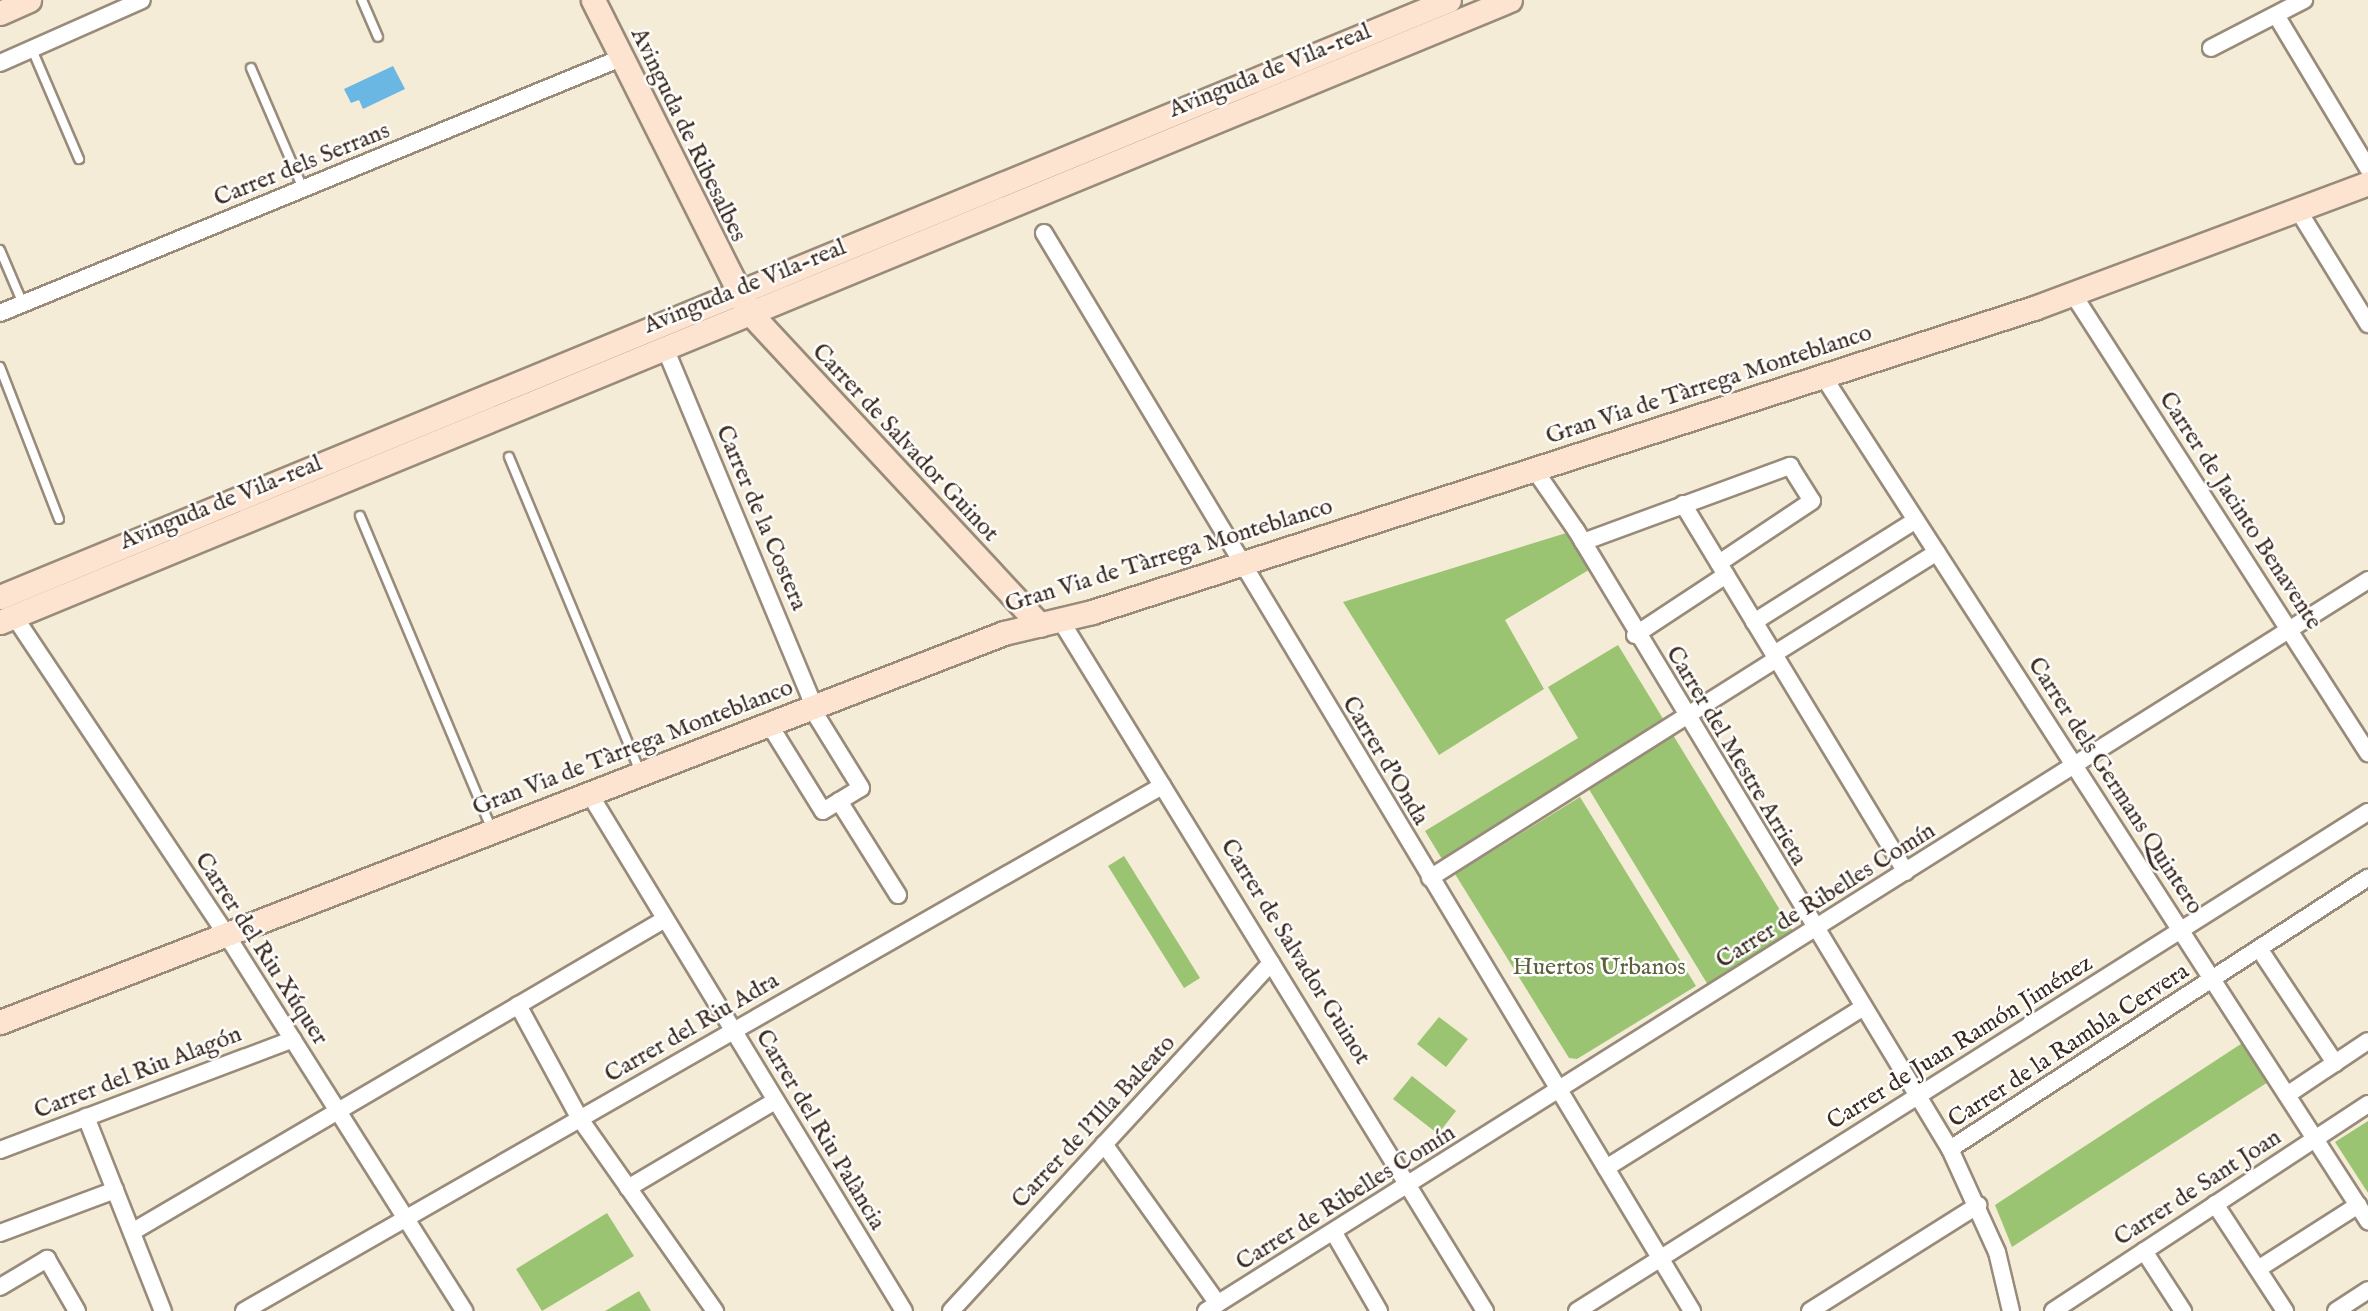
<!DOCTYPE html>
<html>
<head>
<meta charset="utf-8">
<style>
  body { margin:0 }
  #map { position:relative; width:2368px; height:1311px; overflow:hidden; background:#f5ecd7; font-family:"IM FELL English",serif }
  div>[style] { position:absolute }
  .green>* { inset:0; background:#9ac471 }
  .water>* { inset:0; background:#6ab7e3 }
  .roads { filter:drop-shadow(2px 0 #988b7a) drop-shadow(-2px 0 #988b7a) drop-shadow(0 2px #988b7a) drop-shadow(0 -2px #988b7a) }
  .lane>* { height:8px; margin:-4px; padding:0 4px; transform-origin:4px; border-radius:4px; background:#fff }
  .street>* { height:16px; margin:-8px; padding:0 8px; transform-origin:8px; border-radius:8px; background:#fff }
  .secondary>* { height:23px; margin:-11.5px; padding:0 11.5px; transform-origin:11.5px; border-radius:11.5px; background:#fde4d1 }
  span { translate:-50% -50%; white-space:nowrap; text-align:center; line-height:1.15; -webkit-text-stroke:5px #fff; paint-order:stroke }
  .street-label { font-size:24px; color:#3b2a1e }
  .park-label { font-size:24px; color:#5c603b }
</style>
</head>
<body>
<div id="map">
  <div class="green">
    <div style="clip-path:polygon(1576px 530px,1597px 565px,1505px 620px,1544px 689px,1439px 755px,1343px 602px)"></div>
    <div style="clip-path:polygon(1618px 645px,1794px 933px,1708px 985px,1587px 786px,1448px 869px,1425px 831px,1578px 738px,1548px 687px)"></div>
    <div style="clip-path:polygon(1580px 797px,1696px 986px,1577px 1059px,1569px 1058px,1455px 874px)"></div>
    <div style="clip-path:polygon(1124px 856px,1200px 978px,1184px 988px,1108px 866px)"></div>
    <div style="clip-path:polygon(1439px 1017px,1468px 1039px,1446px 1067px,1417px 1044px)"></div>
    <div style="clip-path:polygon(2250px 1038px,2276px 1077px,2012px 1247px,1995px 1205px)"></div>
    <div style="clip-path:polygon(1412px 1076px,1456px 1111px,1438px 1134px,1393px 1099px)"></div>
    <div style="clip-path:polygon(2368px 1121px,2368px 1193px,2335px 1142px)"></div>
    <div style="clip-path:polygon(607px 1213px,634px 1256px,542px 1311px,516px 1269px)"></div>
    <div style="clip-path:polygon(639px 1291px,651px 1311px,605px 1311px)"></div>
  </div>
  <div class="water">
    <div style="clip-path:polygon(393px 66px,405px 89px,363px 109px,359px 100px,351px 103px,344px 89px)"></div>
  </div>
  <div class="roads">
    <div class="lane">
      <div style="left:362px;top:0;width:40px;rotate:66.6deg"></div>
      <div style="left:31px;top:47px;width:122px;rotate:66.8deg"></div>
      <div style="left:251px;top:68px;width:132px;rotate:66.7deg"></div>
      <div style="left:0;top:250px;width:59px;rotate:66.9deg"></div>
      <div style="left:0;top:367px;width:163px;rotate:68.8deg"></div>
      <div style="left:509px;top:457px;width:340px;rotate:67.4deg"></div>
      <div style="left:360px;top:516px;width:341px;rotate:67.2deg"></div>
    </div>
    <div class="street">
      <div style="left:2279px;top:20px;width:173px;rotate:59deg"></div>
      <div style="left:2211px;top:48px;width:105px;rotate:-27.3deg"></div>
      <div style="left:0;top:63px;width:155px;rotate:-23.9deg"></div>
      <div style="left:2298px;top:210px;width:134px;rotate:58.4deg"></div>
      <div style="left:1044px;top:233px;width:1258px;rotate:58.99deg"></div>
      <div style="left:2073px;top:294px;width:546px;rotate:57.27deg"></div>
      <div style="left:0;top:313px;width:671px;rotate:-22.32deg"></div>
      <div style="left:665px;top:348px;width:388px;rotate:67.4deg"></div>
      <div style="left:1823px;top:376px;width:1006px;rotate:57.18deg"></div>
      <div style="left:1534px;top:469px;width:74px;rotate:55.5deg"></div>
      <div style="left:1576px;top:530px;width:723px;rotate:58.86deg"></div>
      <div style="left:1950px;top:1149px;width:113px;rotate:65.5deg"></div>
      <div style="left:1997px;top:1252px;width:61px;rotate:76.7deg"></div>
      <div style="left:1683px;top:504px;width:430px;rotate:58.8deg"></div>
      <div style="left:1583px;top:542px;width:221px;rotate:-20.2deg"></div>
      <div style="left:1790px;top:466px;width:41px;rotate:57.8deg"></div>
      <div style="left:1812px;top:501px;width:112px;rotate:146.3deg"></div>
      <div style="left:14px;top:616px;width:382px;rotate:56.3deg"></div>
      <div style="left:226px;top:934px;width:446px;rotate:57.7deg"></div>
      <div style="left:1061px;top:621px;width:810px;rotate:58.43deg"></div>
      <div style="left:1754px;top:622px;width:191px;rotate:-32.2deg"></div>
      <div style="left:1635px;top:635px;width:109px;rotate:-33.4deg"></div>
      <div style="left:1774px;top:654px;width:192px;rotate:-32deg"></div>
      <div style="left:769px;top:724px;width:102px;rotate:58.2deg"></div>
      <div style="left:823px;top:811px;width:44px;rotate:-31.2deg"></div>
      <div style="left:861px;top:788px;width:95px;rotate:-121.7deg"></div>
      <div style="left:589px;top:793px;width:606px;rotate:58.7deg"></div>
      <div style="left:839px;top:801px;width:111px;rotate:57.9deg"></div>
      <div style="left:1430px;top:878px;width:410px;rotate:-32.3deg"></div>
      <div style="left:2260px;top:950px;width:136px;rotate:56.4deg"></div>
      <div style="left:518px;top:1005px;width:130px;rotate:61.5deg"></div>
      <div style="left:580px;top:1119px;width:235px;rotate:54.9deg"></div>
      <div style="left:2287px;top:1095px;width:97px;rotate:-33.7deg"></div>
      <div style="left:86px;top:1117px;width:209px;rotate:68.4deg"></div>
      <div style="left:1104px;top:1144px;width:196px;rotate:54.5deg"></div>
      <div style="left:1950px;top:1149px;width:498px;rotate:-33deg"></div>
      <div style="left:0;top:1150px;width:313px;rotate:-20.7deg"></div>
      <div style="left:1606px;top:1168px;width:302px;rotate:-32deg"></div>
      <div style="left:628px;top:1188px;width:171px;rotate:-30.6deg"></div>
      <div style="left:2215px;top:1204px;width:128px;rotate:56.8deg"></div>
      <div style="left:132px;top:1232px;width:618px;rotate:-30.42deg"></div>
      <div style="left:0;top:1233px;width:123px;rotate:-20.5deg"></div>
      <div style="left:1334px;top:1233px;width:90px;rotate:60deg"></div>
      <div style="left:2144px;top:1251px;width:72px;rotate:57deg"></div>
      <div style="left:2258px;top:1269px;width:119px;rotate:-32.6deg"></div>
      <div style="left:0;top:1287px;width:55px;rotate:-30.8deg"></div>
      <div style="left:47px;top:1259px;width:60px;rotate:60deg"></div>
      <div style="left:244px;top:1311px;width:1058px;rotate:-29.77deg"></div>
      <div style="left:951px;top:1311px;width:473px;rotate:-47.4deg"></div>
      <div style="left:1206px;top:1311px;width:1373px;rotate:-32.17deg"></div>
      <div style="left:1577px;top:1311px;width:935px;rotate:-32.25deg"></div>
      <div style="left:1810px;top:1311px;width:199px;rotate:-32.2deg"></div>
      <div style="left:2053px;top:1311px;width:377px;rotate:-33.3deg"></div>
      <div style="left:2336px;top:1311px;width:38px;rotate:-33deg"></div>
    </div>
    <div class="secondary">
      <div style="left:593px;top:0;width:350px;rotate:63.4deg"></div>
      <div style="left:750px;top:313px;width:426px;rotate:47.1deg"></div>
      <div style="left:0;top:13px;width:32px;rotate:-24deg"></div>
      <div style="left:0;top:597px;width:1567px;rotate:-22.39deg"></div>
      <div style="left:0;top:622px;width:1633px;rotate:-22.39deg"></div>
      <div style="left:0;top:1022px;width:1077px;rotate:-21.18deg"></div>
      <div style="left:1004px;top:633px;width:90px;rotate:-13.4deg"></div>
      <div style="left:1092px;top:612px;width:990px;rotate:-17.89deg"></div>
      <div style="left:2034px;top:308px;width:357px;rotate:-20.5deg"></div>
    </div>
  </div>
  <div class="street-label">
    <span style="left:1270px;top:71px;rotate:-22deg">Avinguda de Vila-real</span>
    <span style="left:688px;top:135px;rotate:64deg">Avinguda de Ribesalbes</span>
    <span style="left:302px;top:165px;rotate:-22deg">Carrer dels Serrans</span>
    <span style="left:745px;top:287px;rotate:-22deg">Avinguda de Vila-real</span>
    <span style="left:1709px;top:385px;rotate:-18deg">Gran Via de Tàrrega Monteblanco</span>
    <span style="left:905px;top:443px;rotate:47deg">Carrer de Salvador Guinot</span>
    <span style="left:221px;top:503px;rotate:-22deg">Avinguda de Vila-real</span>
    <span style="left:2240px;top:511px;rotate:57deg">Carrer de Jacinto Benavente</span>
    <span style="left:761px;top:518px;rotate:67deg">Carrer de la Costera</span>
    <span style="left:1169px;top:556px;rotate:-17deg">Gran Via de Tàrrega Monteblanco</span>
    <span style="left:633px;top:748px;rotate:-21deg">Gran Via de Tàrrega Monteblanco</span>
    <span style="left:1736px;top:756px;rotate:59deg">Carrer del Mestre Arrieta</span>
    <span style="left:1385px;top:761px;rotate:59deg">Carrer d'Onda</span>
    <span style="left:2115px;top:786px;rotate:57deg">Carrer dels Germans Quintero</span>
    <span style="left:1826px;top:896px;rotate:-32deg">Carrer de Ribelles Comín</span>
    <span style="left:261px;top:949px;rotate:57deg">Carrer del Riu Xúquer</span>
    <span style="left:1295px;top:952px;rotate:58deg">Carrer de Salvador Guinot</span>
    <span style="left:692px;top:1028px;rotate:-30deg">Carrer del Riu Adra</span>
    <span style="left:1960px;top:1043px;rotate:-32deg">Carrer de Juan Ramón Jiménez</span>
    <span style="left:2069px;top:1046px;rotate:-33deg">Carrer de la Rambla Cervera</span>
    <span style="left:138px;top:1073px;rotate:-21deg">Carrer del Riu Alagón</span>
    <span style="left:1094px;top:1122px;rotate:-47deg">Carrer de l'Illa Baleato</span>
    <span style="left:820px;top:1130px;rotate:59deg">Carrer del Riu Palància</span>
    <span style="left:2198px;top:1188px;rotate:-33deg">Carrer de Sant Joan</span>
    <span style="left:1346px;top:1198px;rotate:-32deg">Carrer de Ribelles Comín</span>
  </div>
  <div class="park-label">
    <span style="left:1599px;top:968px">Huertos Urbanos</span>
  </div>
</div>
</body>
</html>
